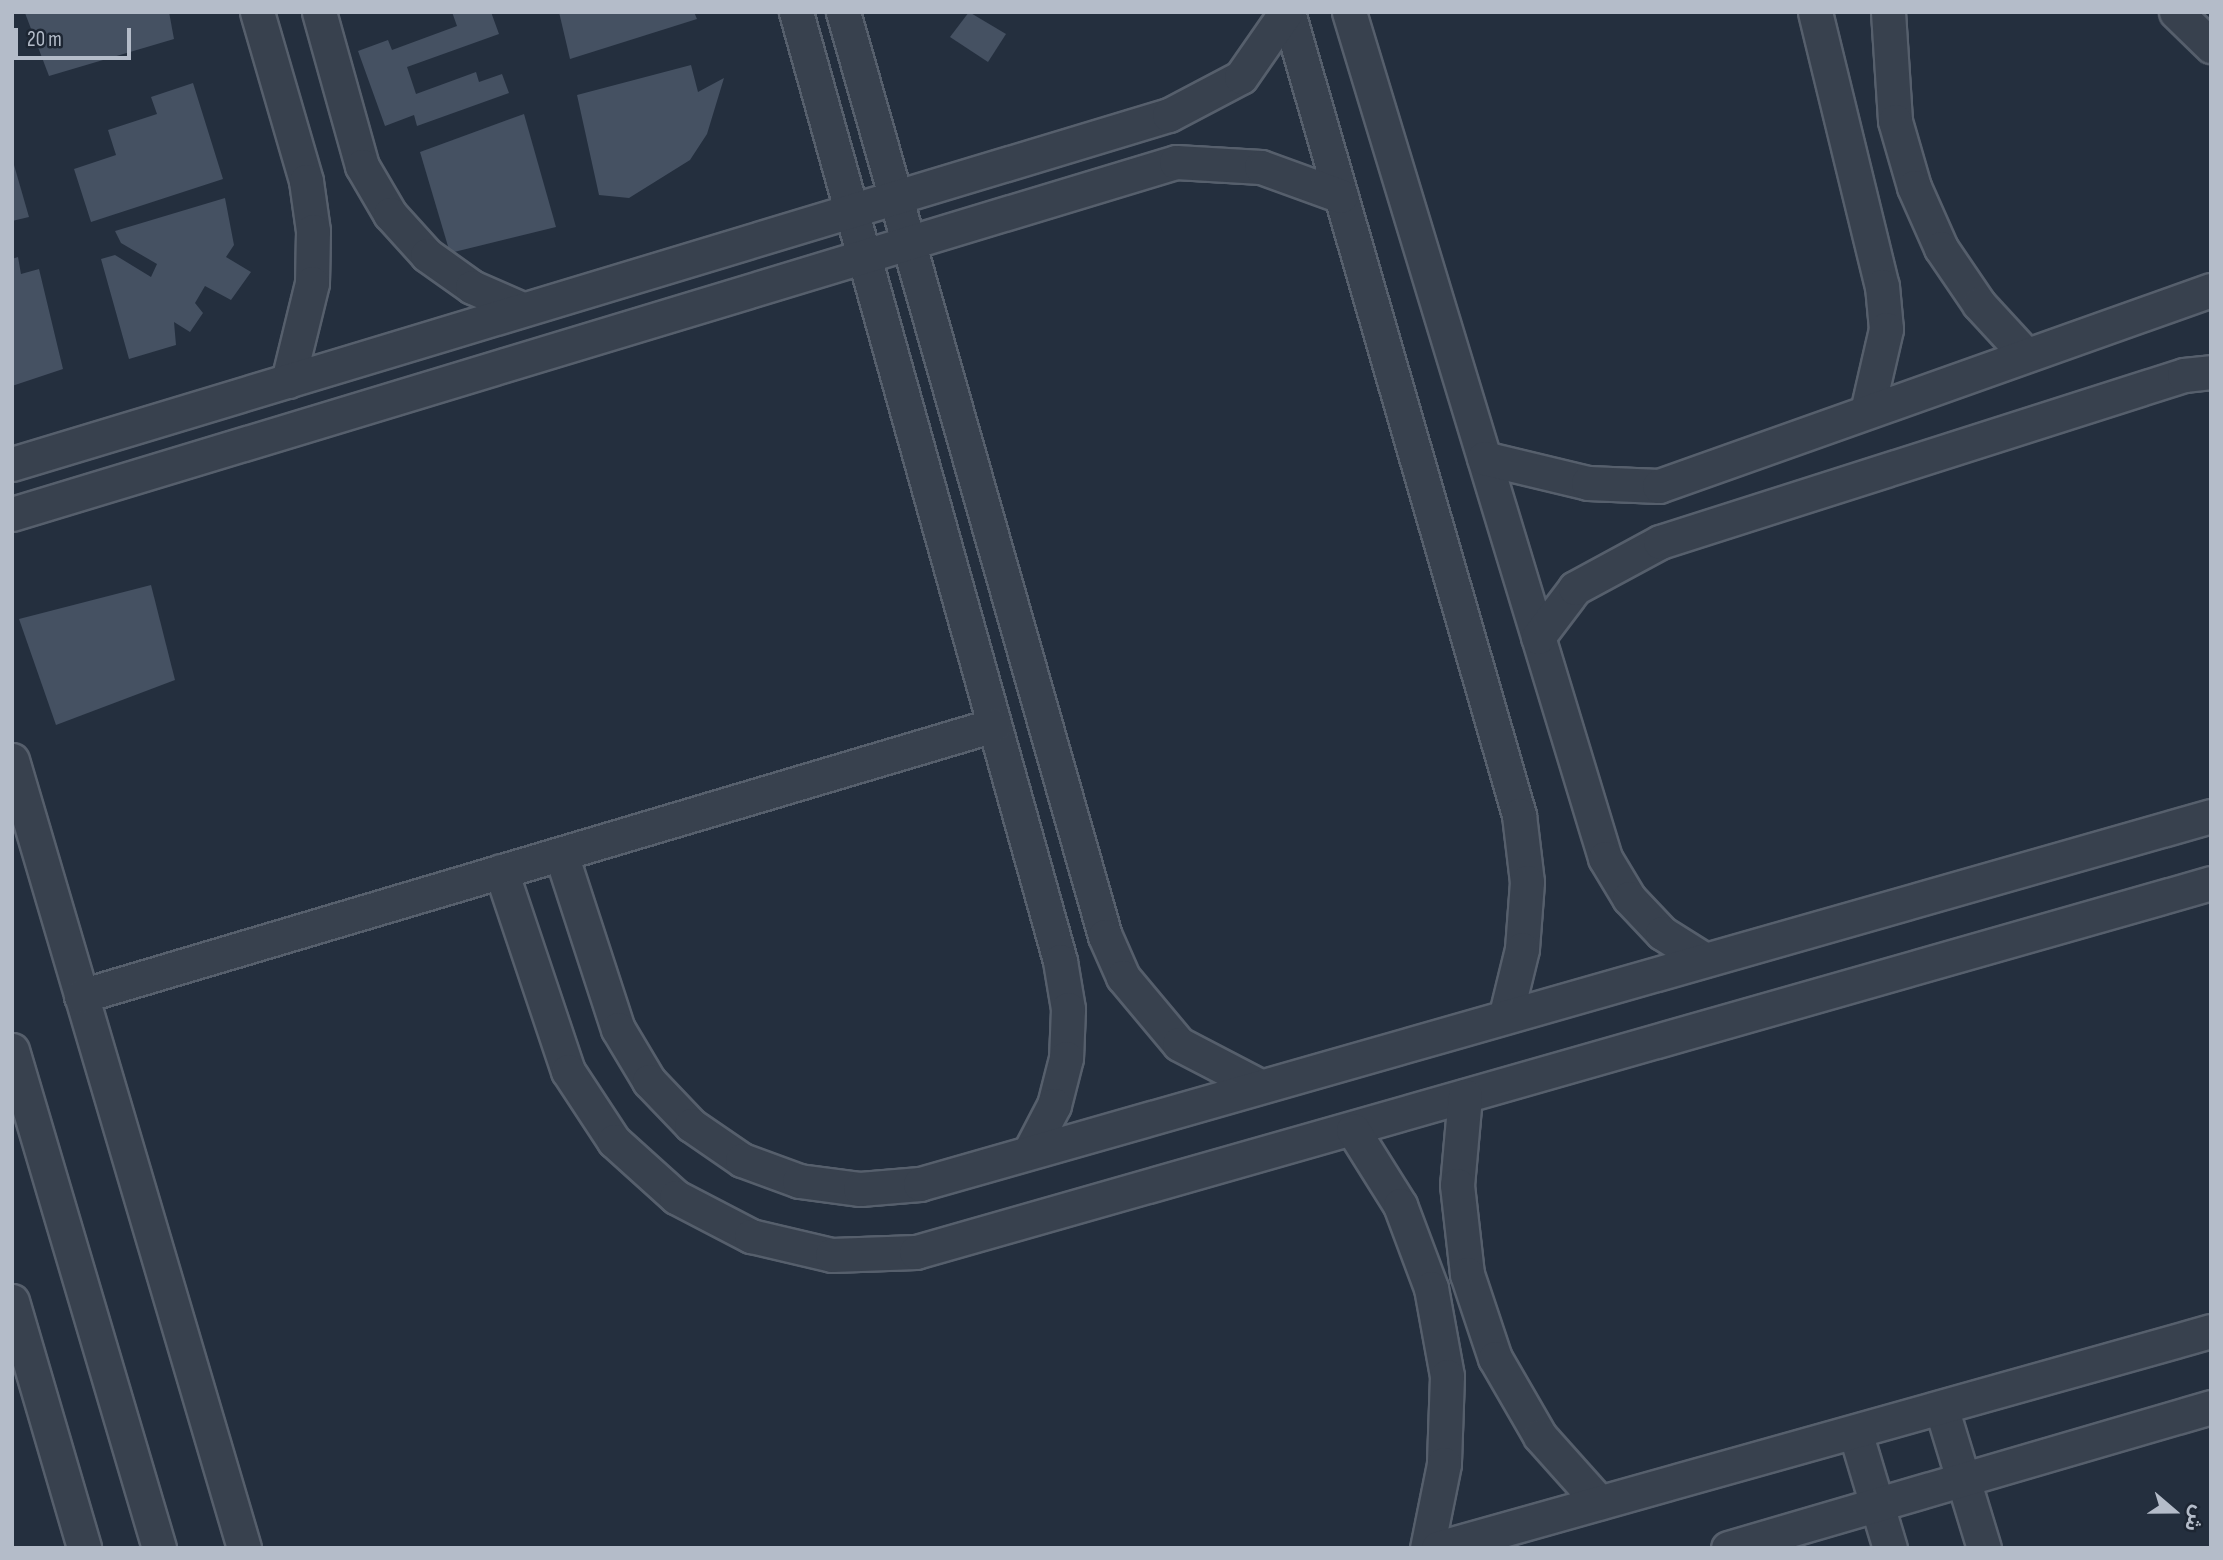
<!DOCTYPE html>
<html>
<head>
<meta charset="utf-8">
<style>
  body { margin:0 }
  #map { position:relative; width:2223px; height:1560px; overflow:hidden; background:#242f3e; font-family:"Sofia Sans Condensed","Noto Sans Arabic",sans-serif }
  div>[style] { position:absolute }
  .building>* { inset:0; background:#455162 }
  .roads { filter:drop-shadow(2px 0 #565f6c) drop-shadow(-2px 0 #565f6c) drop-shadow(0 2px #565f6c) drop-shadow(0 -2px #565f6c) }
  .street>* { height:33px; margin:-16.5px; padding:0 16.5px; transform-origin:16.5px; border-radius:16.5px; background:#38414e }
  span { translate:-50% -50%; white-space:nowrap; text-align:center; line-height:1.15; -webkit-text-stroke:5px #1d2633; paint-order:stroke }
  .frame { position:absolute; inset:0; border:14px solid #b4bcc9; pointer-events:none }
  .north { position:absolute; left:2139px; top:1476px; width:70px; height:70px; -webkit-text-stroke:5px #1d2633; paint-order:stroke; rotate:110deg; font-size:19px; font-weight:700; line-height:28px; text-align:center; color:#b4bcc9 }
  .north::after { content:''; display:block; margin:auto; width:24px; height:32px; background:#b4bcc9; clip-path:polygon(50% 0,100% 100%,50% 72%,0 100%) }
  .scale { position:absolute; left:14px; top:28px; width:117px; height:32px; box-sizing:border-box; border:4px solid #b4bcc9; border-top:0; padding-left:9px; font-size:21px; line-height:24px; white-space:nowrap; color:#b4bcc9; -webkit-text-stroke:5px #1d2633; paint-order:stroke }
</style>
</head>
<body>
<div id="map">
  <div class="building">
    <div style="clip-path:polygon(169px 12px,174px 39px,49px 76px,25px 13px)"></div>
    <div style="clip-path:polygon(452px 12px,491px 12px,499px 34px,407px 67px,416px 94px,476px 72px,479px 82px,502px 74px,509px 93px,417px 126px,414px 115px,385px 126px,358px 51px,388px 40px,392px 50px,457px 26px)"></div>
    <div style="clip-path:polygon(559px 12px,694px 12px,697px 19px,570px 59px)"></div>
    <div style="clip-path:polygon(969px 12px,1006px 34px,988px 62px,950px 37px)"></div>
    <div style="clip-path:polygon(691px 65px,698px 92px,724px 78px,707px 134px,690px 160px,629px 198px,599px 195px,577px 95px)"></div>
    <div style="clip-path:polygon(193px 83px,223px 179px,91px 222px,74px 169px,116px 155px,108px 130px,157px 114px,151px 97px)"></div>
    <div style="clip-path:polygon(524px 114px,556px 227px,450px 253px,420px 152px)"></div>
    <div style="clip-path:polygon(12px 158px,29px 217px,12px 221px)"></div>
    <div style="clip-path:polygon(225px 198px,234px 245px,226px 257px,251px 272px,231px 300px,205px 286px,195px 303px,203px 313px,190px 332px,174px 322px,176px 345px,129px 359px,101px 259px,115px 255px,151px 277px,157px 264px,121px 243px,115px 231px)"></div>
    <div style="clip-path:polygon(18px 257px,21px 274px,39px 269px,63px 369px,12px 386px,12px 259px)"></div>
    <div style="clip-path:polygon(151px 585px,175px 680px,56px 725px,19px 619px)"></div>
  </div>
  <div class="roads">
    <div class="street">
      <div style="left:257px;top:12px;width:176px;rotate:73.8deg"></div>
      <div style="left:306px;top:181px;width:50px;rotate:82deg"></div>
      <div style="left:313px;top:231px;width:52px;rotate:91.1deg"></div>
      <div style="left:312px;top:283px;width:101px;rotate:103.8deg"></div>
      <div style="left:319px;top:12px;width:160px;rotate:74.4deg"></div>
      <div style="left:362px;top:166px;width:56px;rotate:59.7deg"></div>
      <div style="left:390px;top:214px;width:55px;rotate:47.9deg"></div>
      <div style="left:427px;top:255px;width:55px;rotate:35.4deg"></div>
      <div style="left:472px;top:287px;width:55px;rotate:23.7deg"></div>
      <div style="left:796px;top:12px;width:985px;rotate:74.45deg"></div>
      <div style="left:1060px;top:961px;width:49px;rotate:80.5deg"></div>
      <div style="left:1068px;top:1009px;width:49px;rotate:92.3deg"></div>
      <div style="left:1066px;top:1058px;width:49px;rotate:104.3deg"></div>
      <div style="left:1054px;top:1105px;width:50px;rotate:117.6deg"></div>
      <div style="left:843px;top:12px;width:960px;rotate:74.17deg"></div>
      <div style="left:1105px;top:936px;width:45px;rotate:66.3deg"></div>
      <div style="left:1123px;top:977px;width:87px;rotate:50.1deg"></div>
      <div style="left:1179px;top:1044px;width:87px;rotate:27.5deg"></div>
      <div style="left:1288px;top:12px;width:836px;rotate:73.95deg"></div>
      <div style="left:1519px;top:815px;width:67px;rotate:83.2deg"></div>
      <div style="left:1527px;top:882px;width:67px;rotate:94.3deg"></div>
      <div style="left:1522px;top:949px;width:67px;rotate:103.8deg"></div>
      <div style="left:1349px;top:12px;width:884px;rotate:73.16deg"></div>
      <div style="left:1605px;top:858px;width:47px;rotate:59deg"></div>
      <div style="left:1629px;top:898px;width:48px;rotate:46.7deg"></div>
      <div style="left:1662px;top:933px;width:47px;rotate:32deg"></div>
      <div style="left:1815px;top:12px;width:282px;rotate:76.3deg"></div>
      <div style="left:1882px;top:286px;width:43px;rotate:84.7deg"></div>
      <div style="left:1886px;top:329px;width:84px;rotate:103deg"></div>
      <div style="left:1888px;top:12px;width:109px;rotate:86.3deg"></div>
      <div style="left:1895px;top:121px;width:69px;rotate:73.9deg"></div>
      <div style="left:1914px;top:187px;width:67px;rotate:66.1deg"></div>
      <div style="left:1941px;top:248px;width:68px;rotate:55.8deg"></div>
      <div style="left:1979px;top:304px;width:68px;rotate:47.4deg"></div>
      <div style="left:2176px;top:12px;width:49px;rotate:44.2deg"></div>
      <div style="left:1484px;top:458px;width:107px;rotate:13.5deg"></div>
      <div style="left:1588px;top:483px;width:71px;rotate:2.4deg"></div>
      <div style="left:1659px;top:486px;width:586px;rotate:-19.55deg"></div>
      <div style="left:12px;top:464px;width:1208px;rotate:-16.79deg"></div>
      <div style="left:1169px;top:115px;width:81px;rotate:-27.8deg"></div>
      <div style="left:1241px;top:77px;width:79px;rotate:-55.3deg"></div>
      <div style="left:12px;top:514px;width:1216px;rotate:-16.83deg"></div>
      <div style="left:1176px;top:162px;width:85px;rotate:3.4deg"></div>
      <div style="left:1261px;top:167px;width:85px;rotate:19.9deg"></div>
      <div style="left:1538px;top:637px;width:61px;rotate:-52.9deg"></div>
      <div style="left:1575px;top:588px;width:97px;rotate:-28.4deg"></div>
      <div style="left:1660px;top:542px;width:550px;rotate:-17.68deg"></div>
      <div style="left:2184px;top:375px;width:27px;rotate:-6deg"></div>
      <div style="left:12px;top:760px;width:821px;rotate:73.59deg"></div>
      <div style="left:561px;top:854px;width:184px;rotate:72deg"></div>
      <div style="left:618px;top:1029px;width:61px;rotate:59.2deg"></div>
      <div style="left:649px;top:1081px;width:61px;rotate:46.3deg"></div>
      <div style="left:691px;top:1125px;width:62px;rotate:34.5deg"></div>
      <div style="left:742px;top:1160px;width:61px;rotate:20.2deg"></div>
      <div style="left:799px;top:1181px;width:62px;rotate:7.5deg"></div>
      <div style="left:860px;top:1189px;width:60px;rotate:-4.8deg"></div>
      <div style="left:920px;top:1184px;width:1342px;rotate:-15.91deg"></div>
      <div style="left:501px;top:871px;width:211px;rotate:71.5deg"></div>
      <div style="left:568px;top:1071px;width:84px;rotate:56.7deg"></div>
      <div style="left:614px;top:1141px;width:84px;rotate:42.1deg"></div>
      <div style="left:676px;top:1197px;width:85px;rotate:27.5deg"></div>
      <div style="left:751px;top:1236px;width:83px;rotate:13.2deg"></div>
      <div style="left:832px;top:1255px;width:84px;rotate:-2deg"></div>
      <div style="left:916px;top:1252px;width:1347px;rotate:-15.9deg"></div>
      <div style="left:81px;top:996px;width:952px;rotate:-16.53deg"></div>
      <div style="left:12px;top:1050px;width:519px;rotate:73.55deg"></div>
      <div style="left:1465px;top:1096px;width:89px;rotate:95.1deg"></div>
      <div style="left:1457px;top:1185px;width:90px;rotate:83.6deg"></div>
      <div style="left:1467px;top:1274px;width:89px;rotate:71.6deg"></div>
      <div style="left:1495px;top:1358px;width:90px;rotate:60deg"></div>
      <div style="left:1540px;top:1436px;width:89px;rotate:48.2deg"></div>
      <div style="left:1353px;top:1130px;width:89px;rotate:57.9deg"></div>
      <div style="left:1400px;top:1205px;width:89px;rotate:69.5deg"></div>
      <div style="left:1431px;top:1288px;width:89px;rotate:79.7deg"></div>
      <div style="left:1447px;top:1376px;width:88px;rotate:92deg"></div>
      <div style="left:1444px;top:1464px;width:86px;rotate:101.4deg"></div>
      <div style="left:12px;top:1301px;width:257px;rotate:73.7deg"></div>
      <div style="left:1942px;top:1410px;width:144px;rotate:73.1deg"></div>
      <div style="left:1856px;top:1435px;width:118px;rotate:73.3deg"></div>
      <div style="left:1438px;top:1548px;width:803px;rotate:-15.68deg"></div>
      <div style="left:1728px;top:1548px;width:503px;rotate:-16.27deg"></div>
    </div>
  </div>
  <div class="frame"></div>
  <div class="north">ش</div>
  <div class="scale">20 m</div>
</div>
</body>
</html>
